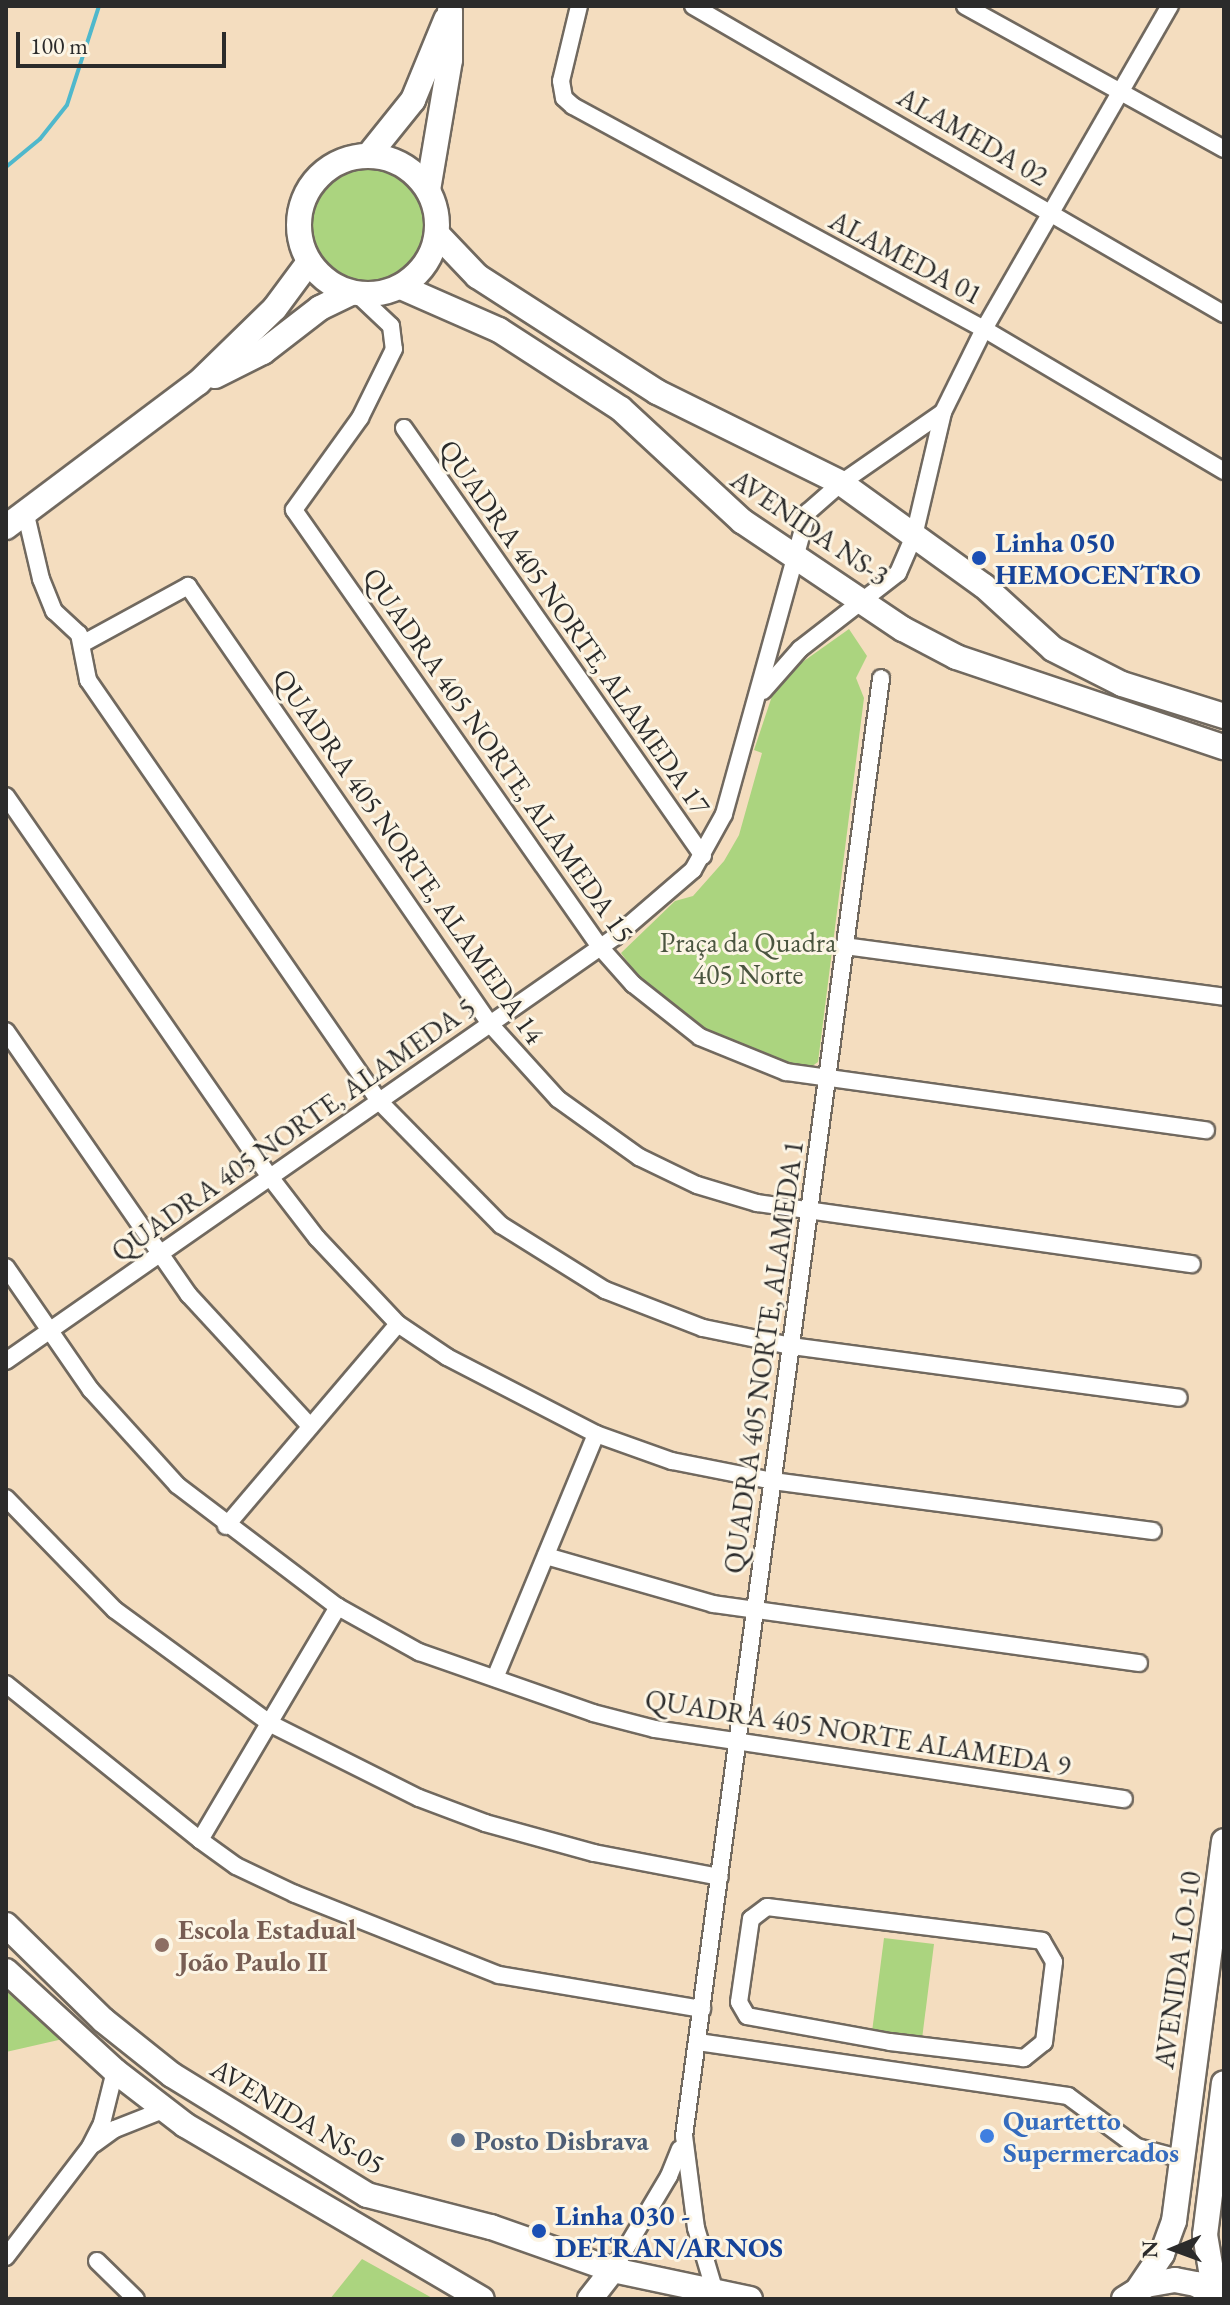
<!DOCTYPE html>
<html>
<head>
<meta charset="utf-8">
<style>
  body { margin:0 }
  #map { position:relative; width:1230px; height:2305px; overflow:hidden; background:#f4ddbf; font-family:"EB Garamond",serif }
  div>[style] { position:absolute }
  .green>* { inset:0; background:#abd47f }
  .round { border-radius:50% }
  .stream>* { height:4px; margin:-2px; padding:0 2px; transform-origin:2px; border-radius:2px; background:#4fb8cc }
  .roads { filter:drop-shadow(2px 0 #71695f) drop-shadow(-2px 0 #71695f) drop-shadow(0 2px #71695f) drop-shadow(0 -2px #71695f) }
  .street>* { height:16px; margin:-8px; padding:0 8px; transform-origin:8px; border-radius:8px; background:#fff }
  .secondary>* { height:24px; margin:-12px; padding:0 12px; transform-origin:12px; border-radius:12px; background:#fff }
  .secondary>.ring { margin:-12px; padding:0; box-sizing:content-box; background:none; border:24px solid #fff; border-radius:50% }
  .dots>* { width:22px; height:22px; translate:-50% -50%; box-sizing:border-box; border:4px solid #fcf5e5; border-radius:50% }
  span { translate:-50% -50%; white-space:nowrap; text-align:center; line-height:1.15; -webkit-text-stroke:6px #fcf5e5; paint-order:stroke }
  .street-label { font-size:28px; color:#2b2b2b }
  .transit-label { font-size:28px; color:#164399; font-weight:700 }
  .left { translate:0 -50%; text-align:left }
  .park-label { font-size:28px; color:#4b5540 }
  .education-label { font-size:28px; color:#785e54; font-weight:700 }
  .shop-label { font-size:28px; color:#366cbe; font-weight:700 }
  .service-label { font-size:28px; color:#4e5e75; font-weight:700 }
  .frame { position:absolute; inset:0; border:8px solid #2b2b2b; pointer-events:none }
  .north { position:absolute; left:1134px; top:2209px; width:80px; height:80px; -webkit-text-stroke:6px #fcf5e5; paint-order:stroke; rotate:269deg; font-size:22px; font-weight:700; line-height:32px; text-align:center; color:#2b2b2b }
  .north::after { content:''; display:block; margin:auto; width:28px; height:36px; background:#2b2b2b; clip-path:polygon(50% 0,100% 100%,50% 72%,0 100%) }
  .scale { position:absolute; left:16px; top:32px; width:210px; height:36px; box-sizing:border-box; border:4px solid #2b2b2b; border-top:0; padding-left:10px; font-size:24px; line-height:28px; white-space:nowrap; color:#2b2b2b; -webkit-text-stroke:6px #fcf5e5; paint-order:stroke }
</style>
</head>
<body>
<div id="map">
  <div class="green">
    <div class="round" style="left:306px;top:162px;width:124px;height:124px"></div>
    <div style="clip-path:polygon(849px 629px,867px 656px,856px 678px,864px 698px,818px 1062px,808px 1069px,724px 1041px,692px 1022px,641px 980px,621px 953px,675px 901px,693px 896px,724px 861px,739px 835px,762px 753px,754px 750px,774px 690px,787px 673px)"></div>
    <div style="clip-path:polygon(884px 1938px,934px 1944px,922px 2039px,872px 2032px)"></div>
    <div style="clip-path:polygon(6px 1987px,31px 2011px,63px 2039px,6px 2052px)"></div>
    <div style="clip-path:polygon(362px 2259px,434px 2299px,330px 2299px)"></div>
  </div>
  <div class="stream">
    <div style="left:6px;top:167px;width:44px;rotate:-39.5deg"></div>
    <div style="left:40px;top:139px;width:43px;rotate:-51.5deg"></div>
    <div style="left:67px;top:105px;width:104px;rotate:-72.1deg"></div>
  </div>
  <div class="roads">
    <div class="street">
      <div style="left:579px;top:6px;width:77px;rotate:103.5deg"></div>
      <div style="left:561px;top:81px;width:17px;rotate:80deg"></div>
      <div style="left:564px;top:98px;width:12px;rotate:42deg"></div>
      <div style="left:573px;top:106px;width:468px;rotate:28.5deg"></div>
      <div style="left:984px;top:329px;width:279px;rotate:30.6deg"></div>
      <div style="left:693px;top:6px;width:614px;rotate:30.12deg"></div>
      <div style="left:965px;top:6px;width:296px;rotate:28.9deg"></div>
      <div style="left:356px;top:293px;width:48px;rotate:43.3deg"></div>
      <div style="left:391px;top:326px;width:23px;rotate:83deg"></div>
      <div style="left:394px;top:349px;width:77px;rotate:116.2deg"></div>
      <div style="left:360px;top:418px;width:113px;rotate:125.7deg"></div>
      <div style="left:294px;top:510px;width:533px;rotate:55deg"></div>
      <div style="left:600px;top:947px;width:50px;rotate:48.3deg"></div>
      <div style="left:633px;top:984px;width:85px;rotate:38.3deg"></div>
      <div style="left:700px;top:1037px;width:93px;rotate:22.1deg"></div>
      <div style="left:786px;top:1072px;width:424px;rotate:7.9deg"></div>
      <div style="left:404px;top:428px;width:522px;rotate:55.06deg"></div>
      <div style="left:26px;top:515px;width:66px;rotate:76.8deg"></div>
      <div style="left:41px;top:579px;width:35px;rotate:68deg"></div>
      <div style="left:54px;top:611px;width:34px;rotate:43deg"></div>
      <div style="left:79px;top:634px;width:47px;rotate:78.9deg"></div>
      <div style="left:88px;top:680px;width:512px;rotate:55.35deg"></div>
      <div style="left:379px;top:1101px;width:174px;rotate:45.5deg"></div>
      <div style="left:501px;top:1225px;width:123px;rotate:32deg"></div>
      <div style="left:605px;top:1290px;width:105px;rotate:21.2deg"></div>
      <div style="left:703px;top:1328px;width:90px;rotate:11.6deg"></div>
      <div style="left:791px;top:1346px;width:391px;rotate:7.6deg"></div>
      <div style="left:82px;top:644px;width:121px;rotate:-28.7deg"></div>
      <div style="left:188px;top:586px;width:532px;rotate:55.41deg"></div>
      <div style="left:490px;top:1024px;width:101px;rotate:47.8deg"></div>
      <div style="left:558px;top:1099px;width:100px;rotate:35.6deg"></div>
      <div style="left:639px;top:1157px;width:64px;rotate:25.8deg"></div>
      <div style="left:697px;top:1185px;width:63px;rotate:16.7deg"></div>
      <div style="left:757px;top:1203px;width:439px;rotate:8deg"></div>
      <div style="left:763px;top:691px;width:56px;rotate:-48.6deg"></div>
      <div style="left:800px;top:649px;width:124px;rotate:-37.8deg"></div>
      <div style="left:898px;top:573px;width:40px;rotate:-66.6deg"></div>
      <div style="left:914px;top:536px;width:127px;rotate:-76.8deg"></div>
      <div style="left:6px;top:796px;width:464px;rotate:55.3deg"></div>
      <div style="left:270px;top:1177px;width:77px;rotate:52.4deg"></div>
      <div style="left:317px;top:1238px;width:118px;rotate:46.7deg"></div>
      <div style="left:398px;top:1324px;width:59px;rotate:34deg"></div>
      <div style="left:447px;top:1357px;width:168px;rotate:27.3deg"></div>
      <div style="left:596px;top:1434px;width:81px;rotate:19.6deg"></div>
      <div style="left:672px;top:1461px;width:103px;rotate:11.2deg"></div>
      <div style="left:773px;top:1481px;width:383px;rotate:7.5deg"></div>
      <div style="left:844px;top:946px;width:383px;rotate:7.6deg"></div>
      <div style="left:6px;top:1031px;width:321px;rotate:55.3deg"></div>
      <div style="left:189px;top:1295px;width:178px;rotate:47.3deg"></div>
      <div style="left:6px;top:1267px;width:150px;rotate:55.4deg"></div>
      <div style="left:91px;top:1390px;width:128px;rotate:47.8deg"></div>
      <div style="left:177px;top:1485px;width:202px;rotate:37.2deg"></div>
      <div style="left:338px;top:1607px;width:93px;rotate:29.1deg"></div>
      <div style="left:419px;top:1652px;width:184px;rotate:19.3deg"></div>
      <div style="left:593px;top:1713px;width:64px;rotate:14.5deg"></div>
      <div style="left:655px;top:1729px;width:474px;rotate:8.5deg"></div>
      <div style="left:6px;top:1361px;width:742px;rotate:-34.85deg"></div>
      <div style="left:615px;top:937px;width:103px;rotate:-40.7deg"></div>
      <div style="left:693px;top:870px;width:64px;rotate:-61deg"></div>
      <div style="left:724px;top:814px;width:313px;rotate:-74.5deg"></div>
      <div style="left:808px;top:512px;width:44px;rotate:-41.3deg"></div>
      <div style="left:841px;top:483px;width:124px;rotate:-34.8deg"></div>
      <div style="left:943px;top:412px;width:93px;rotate:-63.7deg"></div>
      <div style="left:984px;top:329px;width:373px;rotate:-60.1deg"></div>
      <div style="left:6px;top:1498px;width:156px;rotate:45.8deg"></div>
      <div style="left:115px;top:1610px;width:193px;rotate:36.2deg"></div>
      <div style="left:271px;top:1724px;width:165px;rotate:26.6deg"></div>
      <div style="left:419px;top:1798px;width:71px;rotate:20.7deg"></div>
      <div style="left:485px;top:1823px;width:113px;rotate:15.4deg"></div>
      <div style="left:594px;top:1853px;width:128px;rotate:10.8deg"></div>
      <div style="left:226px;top:1526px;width:265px;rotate:-49.6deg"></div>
      <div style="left:546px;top:1556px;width:174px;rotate:16deg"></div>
      <div style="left:713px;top:1604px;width:430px;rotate:7.9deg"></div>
      <div style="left:495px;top:1678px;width:264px;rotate:-67.5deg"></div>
      <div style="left:6px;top:1684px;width:249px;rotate:38.8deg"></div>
      <div style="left:200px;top:1840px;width:44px;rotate:35.8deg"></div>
      <div style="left:236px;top:1866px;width:65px;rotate:25.4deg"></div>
      <div style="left:295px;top:1894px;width:219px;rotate:21.7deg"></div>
      <div style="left:499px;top:1975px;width:206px;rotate:9.5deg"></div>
      <div style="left:200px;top:1840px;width:271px;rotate:-59.4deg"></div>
      <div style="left:767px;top:1907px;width:277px;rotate:7deg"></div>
      <div style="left:1042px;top:1941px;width:24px;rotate:60deg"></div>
      <div style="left:1054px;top:1962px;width:81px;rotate:97.1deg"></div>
      <div style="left:1044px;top:2042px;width:26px;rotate:141deg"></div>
      <div style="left:1024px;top:2058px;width:135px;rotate:-173.2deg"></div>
      <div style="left:890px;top:2042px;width:145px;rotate:-169.7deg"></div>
      <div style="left:747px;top:2016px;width:16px;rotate:-120deg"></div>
      <div style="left:739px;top:2002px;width:84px;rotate:-81.8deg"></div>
      <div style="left:751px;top:1919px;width:20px;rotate:-37deg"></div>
      <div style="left:698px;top:2042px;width:374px;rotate:8.3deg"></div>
      <div style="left:1068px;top:2096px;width:86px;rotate:36.5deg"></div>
      <div style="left:1137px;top:2147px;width:47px;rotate:14.9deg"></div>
      <div style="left:94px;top:2144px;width:26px;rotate:-36deg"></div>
      <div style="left:115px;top:2129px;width:52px;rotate:-21.6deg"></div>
      <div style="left:6px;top:2257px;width:138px;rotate:-52.6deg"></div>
      <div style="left:90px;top:2147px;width:27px;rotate:-63deg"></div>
      <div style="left:102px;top:2123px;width:54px;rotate:-76deg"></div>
      <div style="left:97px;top:2261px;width:54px;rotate:44.3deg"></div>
      <div style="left:613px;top:2270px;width:109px;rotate:-59.2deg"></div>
      <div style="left:669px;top:2176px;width:29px;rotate:-68deg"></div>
      <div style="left:715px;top:2292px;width:67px;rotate:-106.5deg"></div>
      <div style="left:696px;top:2228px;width:93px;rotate:-97.4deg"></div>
      <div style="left:684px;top:2136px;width:1471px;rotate:-82.3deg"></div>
    </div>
    <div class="secondary">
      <div style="left:368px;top:156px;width:72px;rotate:-51.2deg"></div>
      <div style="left:413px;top:100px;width:87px;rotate:-67.6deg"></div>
      <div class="ring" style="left:299px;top:156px;width:114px;height:114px"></div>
      <div style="left:428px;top:190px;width:132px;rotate:-80.4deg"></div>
      <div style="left:450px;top:60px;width:49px;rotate:-90deg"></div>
      <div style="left:438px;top:235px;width:57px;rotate:46.4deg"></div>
      <div style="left:477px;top:276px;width:214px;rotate:32.8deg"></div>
      <div style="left:657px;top:392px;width:205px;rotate:26.3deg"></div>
      <div style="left:841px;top:483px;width:176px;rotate:35.8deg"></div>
      <div style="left:984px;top:586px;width:93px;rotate:42.4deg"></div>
      <div style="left:1053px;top:649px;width:77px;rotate:26.9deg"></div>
      <div style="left:1122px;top:684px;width:107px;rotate:17.4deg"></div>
      <div style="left:401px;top:287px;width:107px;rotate:23.7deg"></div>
      <div style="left:499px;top:330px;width:145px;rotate:32.9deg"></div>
      <div style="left:621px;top:409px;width:165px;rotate:42.8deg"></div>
      <div style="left:742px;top:521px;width:194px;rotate:33.9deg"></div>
      <div style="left:903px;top:629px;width:60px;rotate:27.8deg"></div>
      <div style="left:956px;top:657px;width:283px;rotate:18.6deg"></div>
      <div style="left:215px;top:376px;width:54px;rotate:-26.6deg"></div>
      <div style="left:263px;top:352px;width:72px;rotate:-37.7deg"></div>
      <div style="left:320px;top:308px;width:34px;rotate:-26deg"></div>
      <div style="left:6px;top:527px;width:240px;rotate:-36.9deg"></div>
      <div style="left:198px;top:383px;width:107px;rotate:-44.2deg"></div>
      <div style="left:275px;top:308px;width:57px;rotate:-53.5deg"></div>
      <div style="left:6px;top:1925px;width:136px;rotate:44.4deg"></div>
      <div style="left:103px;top:2020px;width:88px;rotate:38.6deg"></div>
      <div style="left:172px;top:2075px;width:229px;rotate:31.6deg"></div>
      <div style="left:367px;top:2195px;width:128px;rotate:14.5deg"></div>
      <div style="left:491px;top:2227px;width:129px;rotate:19.4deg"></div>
      <div style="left:613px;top:2270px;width:140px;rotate:12deg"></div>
      <div style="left:6px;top:1971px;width:148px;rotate:42.5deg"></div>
      <div style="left:115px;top:2071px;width:88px;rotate:37.6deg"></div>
      <div style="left:185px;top:2125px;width:344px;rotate:30.4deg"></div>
      <div style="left:1139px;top:2288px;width:41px;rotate:-55.9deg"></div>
      <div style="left:1162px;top:2254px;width:35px;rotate:-70deg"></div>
      <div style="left:1174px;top:2221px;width:383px;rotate:-82.5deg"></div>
      <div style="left:1215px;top:2294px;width:60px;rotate:-99.6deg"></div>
      <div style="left:1205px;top:2235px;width:153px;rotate:-82.9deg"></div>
      <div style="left:590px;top:2299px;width:37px;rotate:-52deg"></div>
      <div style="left:1124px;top:2299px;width:26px;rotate:-32deg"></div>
      <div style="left:1146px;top:2285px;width:29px;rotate:-10deg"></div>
      <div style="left:1175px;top:2280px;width:21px;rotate:11deg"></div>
      <div style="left:1196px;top:2284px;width:28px;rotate:32deg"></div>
    </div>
  </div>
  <div class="dots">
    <div style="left:979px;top:558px;background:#1a4fb4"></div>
    <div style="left:162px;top:1945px;background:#8d6e63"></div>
    <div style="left:987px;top:2136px;background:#3f7fe0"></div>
    <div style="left:458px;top:2140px;background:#5c6f8a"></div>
    <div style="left:539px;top:2231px;background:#1a4fb4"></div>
  </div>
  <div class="street-label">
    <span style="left:973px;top:136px;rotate:30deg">ALAMEDA 02</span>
    <span style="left:906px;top:257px;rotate:28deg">ALAMEDA 01</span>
    <span style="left:810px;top:527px;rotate:34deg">AVENIDA NS-3</span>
    <span style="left:575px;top:627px;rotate:55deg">QUADRA 405 NORTE, ALAMEDA 17</span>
    <span style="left:499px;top:755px;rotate:55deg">QUADRA 405 NORTE, ALAMEDA 15</span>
    <span style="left:409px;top:856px;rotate:55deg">QUADRA 405 NORTE, ALAMEDA 14</span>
    <span style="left:293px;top:1129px;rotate:-35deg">QUADRA 405 NORTE, ALAMEDA 5</span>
    <span style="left:763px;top:1357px;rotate:-82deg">QUADRA 405 NORTE, ALAMEDA 1</span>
    <span style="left:858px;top:1732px;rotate:9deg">QUADRA 405 NORTE ALAMEDA 9</span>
    <span style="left:1177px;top:1970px;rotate:-82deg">AVENIDA LO-10</span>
    <span style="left:298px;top:2116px;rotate:31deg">AVENIDA NS-05</span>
  </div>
  <div class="transit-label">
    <span class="left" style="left:995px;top:558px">Linha 050<br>HEMOCENTRO</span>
    <span class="left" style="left:555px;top:2231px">Linha 030 -<br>DETRAN/ARNOS</span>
  </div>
  <div class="park-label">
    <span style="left:748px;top:958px">Praça da Quadra<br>405 Norte</span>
  </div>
  <div class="education-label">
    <span class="left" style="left:178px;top:1945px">Escola Estadual<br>João Paulo II</span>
  </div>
  <div class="shop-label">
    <span class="left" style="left:1003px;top:2136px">Quartetto<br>Supermercados</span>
  </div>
  <div class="service-label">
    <span class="left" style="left:474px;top:2140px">Posto Disbrava</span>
  </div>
  <div class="frame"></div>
  <div class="north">N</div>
  <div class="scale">100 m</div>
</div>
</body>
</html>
